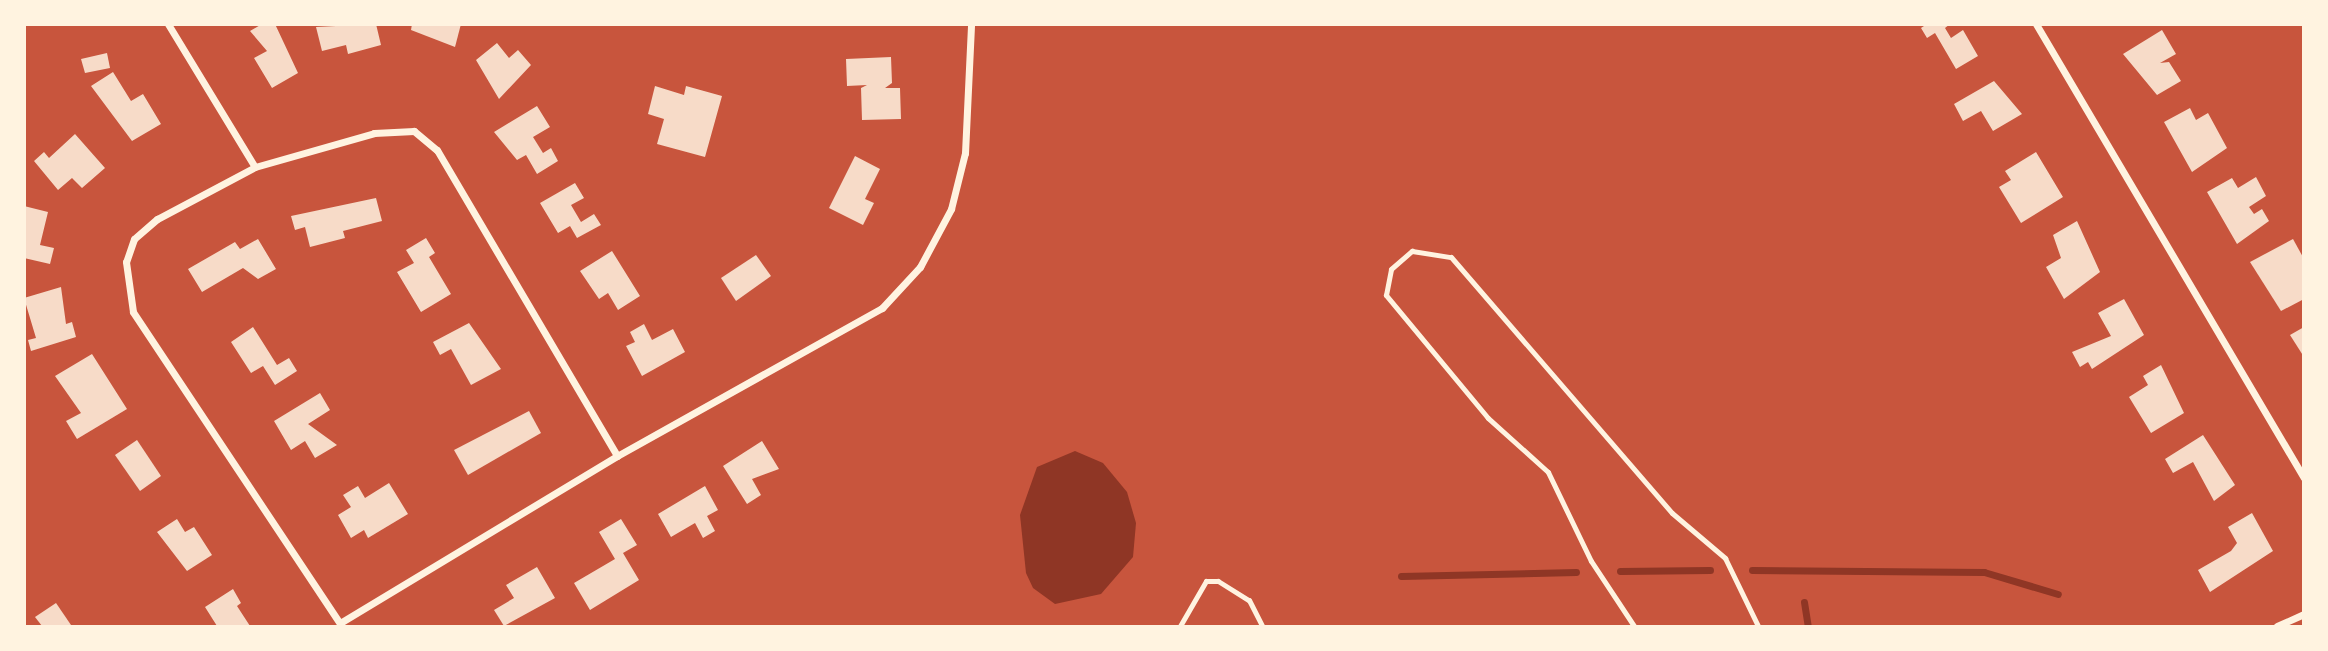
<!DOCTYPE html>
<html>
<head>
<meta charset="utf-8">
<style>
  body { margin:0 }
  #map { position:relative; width:2328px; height:651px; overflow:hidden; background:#c8553d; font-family:Helvetica,sans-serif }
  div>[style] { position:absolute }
  .water>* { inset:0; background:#8f3625 }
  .stream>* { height:7px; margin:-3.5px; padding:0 3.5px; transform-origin:3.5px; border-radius:3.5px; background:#8f3625 }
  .building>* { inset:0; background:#f7dbc8 }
  .service>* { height:5px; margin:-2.5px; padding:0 2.5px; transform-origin:2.5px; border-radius:2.5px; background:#fff3e0 }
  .minor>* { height:7px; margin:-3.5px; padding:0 3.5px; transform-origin:3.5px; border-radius:3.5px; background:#fff3e0 }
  span { translate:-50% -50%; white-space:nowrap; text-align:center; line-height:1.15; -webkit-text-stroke:5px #fff3e0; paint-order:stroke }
  .frame { position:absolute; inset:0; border:26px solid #fff3e0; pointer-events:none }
</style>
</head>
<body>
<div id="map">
  <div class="water">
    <div style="clip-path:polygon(1075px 451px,1103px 463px,1127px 492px,1136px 523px,1133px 557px,1101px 594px,1055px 604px,1033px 588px,1026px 573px,1020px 515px,1037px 467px)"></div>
  </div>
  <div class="stream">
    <div style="left:1752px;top:570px;width:232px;rotate:0.5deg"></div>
    <div style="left:1984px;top:572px;width:77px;rotate:16.6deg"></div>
    <div style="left:1620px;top:571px;width:90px;rotate:-0.6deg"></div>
    <div style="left:1401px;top:576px;width:175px;rotate:-1.3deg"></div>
    <div style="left:1804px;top:602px;width:24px;rotate:81deg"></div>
  </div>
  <div class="building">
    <div style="clip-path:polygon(262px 24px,275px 24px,298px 73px,272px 88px,254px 58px,267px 51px,250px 31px)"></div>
    <div style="clip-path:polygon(376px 24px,381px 45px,348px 54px,346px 45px,322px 51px,316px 27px)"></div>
    <div style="clip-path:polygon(412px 24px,461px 24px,455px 47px,411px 30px)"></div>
    <div style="clip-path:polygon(1927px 24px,1950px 24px,1945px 28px,1951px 38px,1963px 30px,1978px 56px,1956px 69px,1935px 33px,1927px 38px,1921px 28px)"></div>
    <div style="clip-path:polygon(2162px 30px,2176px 54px,2160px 63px,2169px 62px,2181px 81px,2157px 95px,2123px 54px)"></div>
    <div style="clip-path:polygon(497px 43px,509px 58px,518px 50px,531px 65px,499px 99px,476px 60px)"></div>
    <div style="clip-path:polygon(107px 53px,110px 68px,85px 73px,81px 59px)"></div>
    <div style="clip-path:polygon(891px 57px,892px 83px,885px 88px,900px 88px,901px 119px,862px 120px,861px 88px,867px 85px,847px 86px,846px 59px)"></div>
    <div style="clip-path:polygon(113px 72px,131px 101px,143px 94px,161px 124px,132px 141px,91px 86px)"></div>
    <div style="clip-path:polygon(1994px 81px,2022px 114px,1993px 131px,1981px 111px,1963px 121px,1954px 104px)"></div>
    <div style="clip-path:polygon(655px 86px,684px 95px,686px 86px,722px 96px,705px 157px,657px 144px,664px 119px,648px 114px)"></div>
    <div style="clip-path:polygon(537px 106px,550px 127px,533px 137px,543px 153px,551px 148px,558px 161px,537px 174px,526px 155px,517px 160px,494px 132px)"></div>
    <div style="clip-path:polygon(2190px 108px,2196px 120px,2208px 113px,2227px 148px,2192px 172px,2164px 122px)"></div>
    <div style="clip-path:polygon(75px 134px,105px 168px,82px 188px,72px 178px,58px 190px,34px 161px,44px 152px,49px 158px)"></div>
    <div style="clip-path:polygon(2036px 152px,2063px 197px,2021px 223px,1999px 187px,2011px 180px,2005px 171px)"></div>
    <div style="clip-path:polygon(855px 156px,880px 169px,865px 199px,874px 203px,863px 225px,829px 208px)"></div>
    <div style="clip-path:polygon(2256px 177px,2266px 196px,2249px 207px,2254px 214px,2262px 209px,2269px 221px,2237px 244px,2207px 192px,2232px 178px,2238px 188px)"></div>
    <div style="clip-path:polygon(575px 183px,584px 198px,571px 205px,581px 222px,594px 214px,601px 225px,577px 238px,570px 226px,558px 233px,540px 203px)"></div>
    <div style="clip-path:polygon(376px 198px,382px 221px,343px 231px,345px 238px,310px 247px,305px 227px,295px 230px,291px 216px)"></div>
    <div style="clip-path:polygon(24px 206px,48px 212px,40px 245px,54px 248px,50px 264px,24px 258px)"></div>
    <div style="clip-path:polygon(2077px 221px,2100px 272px,2064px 299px,2046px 267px,2061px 258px,2053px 235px)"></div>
    <div style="clip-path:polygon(426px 238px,435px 253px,429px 257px,451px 294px,421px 312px,397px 272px,414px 263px,406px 250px)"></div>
    <div style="clip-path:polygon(258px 239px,276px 269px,258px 279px,243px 268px,202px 292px,188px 269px,235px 242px,240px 249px)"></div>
    <div style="clip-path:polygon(2293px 239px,2304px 259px,2304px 299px,2281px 311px,2250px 262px)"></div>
    <div style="clip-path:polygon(612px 251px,640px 296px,618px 310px,608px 293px,599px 299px,580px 271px)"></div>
    <div style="clip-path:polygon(756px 255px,771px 276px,736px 301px,721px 278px)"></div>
    <div style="clip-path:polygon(61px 287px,66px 324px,72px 322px,76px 337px,31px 351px,28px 340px,36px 338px,24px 298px)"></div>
    <div style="clip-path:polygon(2124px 299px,2144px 335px,2092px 369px,2088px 362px,2080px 367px,2072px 352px,2111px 336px,2098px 313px)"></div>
    <div style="clip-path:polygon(469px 323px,501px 369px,471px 385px,451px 349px,440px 355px,433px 342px)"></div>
    <div style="clip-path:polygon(644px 324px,652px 340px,673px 329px,685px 352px,642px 376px,626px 346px,635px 342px,630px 332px)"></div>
    <div style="clip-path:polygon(253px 327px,277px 365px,289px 358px,297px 371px,275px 385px,263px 366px,251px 373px,231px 342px)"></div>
    <div style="clip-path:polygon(2304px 327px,2304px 357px,2290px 335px)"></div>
    <div style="clip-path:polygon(92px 354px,127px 409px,77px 439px,66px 421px,81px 413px,55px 376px)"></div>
    <div style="clip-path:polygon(2161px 365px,2184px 413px,2151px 433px,2129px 397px,2148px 385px,2143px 376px)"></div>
    <div style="clip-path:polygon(320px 393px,330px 410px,308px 424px,337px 445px,315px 458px,305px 441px,291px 450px,274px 421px)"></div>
    <div style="clip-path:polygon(529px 411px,541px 433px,468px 475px,454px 450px)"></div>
    <div style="clip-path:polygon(2203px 435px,2235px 485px,2214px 501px,2193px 462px,2173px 473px,2165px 459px)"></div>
    <div style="clip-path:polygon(137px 440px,161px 476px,140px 491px,115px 455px)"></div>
    <div style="clip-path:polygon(762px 441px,779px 469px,752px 479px,761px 495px,747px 504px,723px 466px)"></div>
    <div style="clip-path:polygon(389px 483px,408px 514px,368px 538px,364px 530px,351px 538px,338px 515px,351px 507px,343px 495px,358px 486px,365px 498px)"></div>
    <div style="clip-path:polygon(705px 486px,718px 510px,707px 516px,715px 531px,703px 538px,695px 523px,671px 537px,658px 514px)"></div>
    <div style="clip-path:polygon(2252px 513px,2273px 551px,2210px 592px,2198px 570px,2231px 551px,2237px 543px,2228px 527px)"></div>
    <div style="clip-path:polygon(177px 519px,185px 532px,194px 527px,212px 555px,187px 571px,157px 532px)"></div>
    <div style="clip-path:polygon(621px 519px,637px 545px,623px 553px,639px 580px,590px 610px,574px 583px,615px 559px,599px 532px)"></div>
    <div style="clip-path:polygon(537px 567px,555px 598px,504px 626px,494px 610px,514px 598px,506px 585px)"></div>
    <div style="clip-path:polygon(233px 589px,241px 603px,237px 606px,250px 626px,217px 626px,205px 607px)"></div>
    <div style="clip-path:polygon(56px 603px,71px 625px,42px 626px,35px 617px)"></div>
  </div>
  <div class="service">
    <div style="left:1180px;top:626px;width:52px;rotate:-60deg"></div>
    <div style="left:1206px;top:581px;width:12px"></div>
    <div style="left:1218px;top:581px;width:36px;rotate:32deg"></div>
    <div style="left:1249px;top:600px;width:29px;rotate:63deg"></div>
    <div style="left:1634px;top:626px;width:78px;rotate:-123.5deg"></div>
    <div style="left:1591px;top:561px;width:99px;rotate:-115.8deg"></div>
    <div style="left:1548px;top:472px;width:81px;rotate:-138deg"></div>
    <div style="left:1488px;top:418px;width:160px;rotate:-129.7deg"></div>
    <div style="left:1386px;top:295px;width:26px;rotate:-79deg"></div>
    <div style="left:1391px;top:269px;width:28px;rotate:-41deg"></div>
    <div style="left:1412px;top:251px;width:39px;rotate:9deg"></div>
    <div style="left:1451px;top:257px;width:338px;rotate:49.2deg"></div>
    <div style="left:1672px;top:513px;width:70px;rotate:40.3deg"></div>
    <div style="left:1725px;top:558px;width:76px;rotate:64.1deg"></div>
  </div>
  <div class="minor">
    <div style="left:168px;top:24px;width:167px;rotate:58.7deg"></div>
    <div style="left:255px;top:167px;width:124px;rotate:-15.9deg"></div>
    <div style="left:374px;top:133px;width:40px;rotate:-2.9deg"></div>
    <div style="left:414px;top:131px;width:30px;rotate:40deg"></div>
    <div style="left:437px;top:150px;width:355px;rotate:59.5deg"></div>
    <div style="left:2036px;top:24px;width:527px;rotate:59.45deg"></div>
    <div style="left:255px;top:167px;width:111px;rotate:152deg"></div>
    <div style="left:157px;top:219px;width:30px;rotate:139deg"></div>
    <div style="left:134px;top:239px;width:24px;rotate:109deg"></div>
    <div style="left:126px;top:262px;width:50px;rotate:82deg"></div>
    <div style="left:133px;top:312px;width:377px;rotate:56.4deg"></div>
    <div style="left:340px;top:623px;width:323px;rotate:-31.1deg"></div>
    <div style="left:617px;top:456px;width:304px;rotate:-29.2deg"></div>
    <div style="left:882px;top:308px;width:56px;rotate:-47.2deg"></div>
    <div style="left:920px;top:267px;width:66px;rotate:-61.9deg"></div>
    <div style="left:951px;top:209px;width:58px;rotate:-76deg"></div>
    <div style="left:965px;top:153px;width:129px;rotate:-87.3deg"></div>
    <div style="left:2277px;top:626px;width:30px;rotate:-24deg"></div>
  </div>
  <div class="frame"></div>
</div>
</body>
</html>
